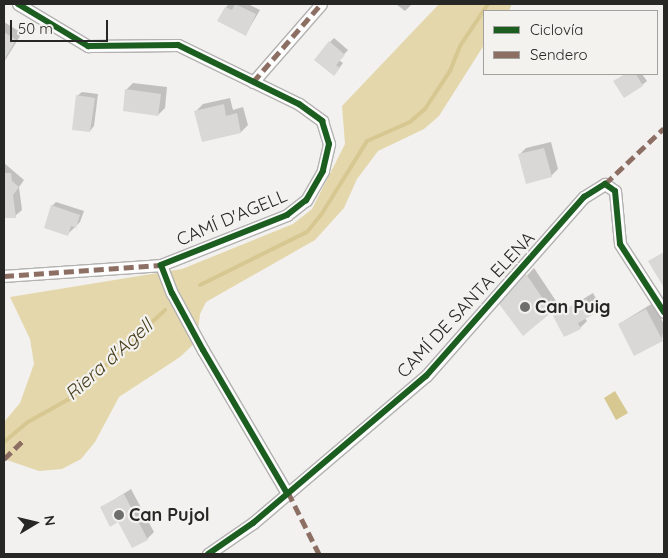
<!DOCTYPE html>
<html>
<head>
<meta charset="utf-8">
<style>
  body { margin:0 }
  #map { position:relative; width:668px; height:558px; overflow:hidden; background:#f2f1ef; font-family:Quicksand,sans-serif }
  div>[style] { position:absolute }
  .forest>* { inset:0; background:#e4d7ac }
  .water>* { inset:0; background:#d7c791 }
  .shadow>* { inset:0; background:#0003 }
  .stream>* { height:4px; margin:-2px; padding:0 2px; transform-origin:2px; border-radius:2px; background:#d7c791 }
  .building>* { inset:0; background:#d9d8d7 }
  .roads { filter:drop-shadow(1px 0 #b3b2b1) drop-shadow(-1px 0 #b3b2b1) drop-shadow(0 1px #b3b2b1) drop-shadow(0 -1px #b3b2b1) }
  .street>* { height:11px; margin:-5.5px; padding:0 5.5px; transform-origin:5.5px; border-radius:5.5px; background:#fdfdfd }
  .quiet>* { height:5px; margin-top:-2.5px; transform-origin:0; background:repeating-linear-gradient(90deg,#8d6e63 0 10px,transparent 0 15px) }
  .cycleway>* { height:6px; margin:-3px; padding:0 3px; transform-origin:3px; border-radius:3px; background:#1b5e20 }
  .dots>* { width:14px; height:14px; translate:-50% -50%; box-sizing:border-box; border:2px solid #f3f2ee; border-radius:50% }
  span { translate:-50% -50%; white-space:nowrap; text-align:center; line-height:1.15; -webkit-text-stroke:4.5px #f3f2ee; paint-order:stroke }
  .street-label { font-size:18px; color:#272726 }
  .poi-label { font-size:18px; color:#272726; font-weight:700 }
  .left { translate:0 -50%; text-align:left }
  .water-label { font-size:19px; color:#473d1b; font-style:italic }
  .frame { position:absolute; inset:0; border:5px solid #272726; pointer-events:none }
  .legend { position:absolute; left:483px; top:10px; width:175px; height:65px; box-sizing:border-box; background:#f3f2ee; border:1px solid #a1a19e; margin:0; padding:6px 9px; list-style:none; font-size:15px; color:#272726 }
  .legend li { display:flex; align-items:center; gap:10px; height:25px }
  .legend b { width:25px; border:1px solid #a1a19e }
  .north { position:absolute; left:10px; top:498px; width:50px; height:50px; -webkit-text-stroke:4px #f3f2ee; paint-order:stroke; rotate:81deg; font-size:14px; font-weight:700; line-height:20px; text-align:center; color:#272726 }
  .north::after { content:''; display:block; margin:auto; width:18px; height:22px; background:#272726; clip-path:polygon(50% 0,100% 100%,50% 72%,0 100%) }
  .scale { position:absolute; left:10px; top:20px; width:98px; height:22px; box-sizing:border-box; border:2px solid #272726; border-top:0; padding-left:6px; font-size:15px; line-height:18px; white-space:nowrap; color:#272726; -webkit-text-stroke:4px #f3f2ee; paint-order:stroke }
</style>
</head>
<body>
<div id="map">
  <div class="forest">
    <div style="clip-path:polygon(439px 4px,512px 4px,509px 11px,484px 11px,484px 45px,439px 116px,424px 129px,378px 151px,357px 179px,344px 208px,315px 240px,206px 302px,200px 314px,197px 341px,180px 357px,119px 397px,95px 442px,81px 459px,62px 469px,39px 471px,4px 459px,4px 422px,20px 403px,34px 364px,30px 339px,10px 297px,182px 269px,293px 224px,312px 209px,345px 144px,342px 106px)"></div>
  </div>
  <div class="water">
    <div style="clip-path:polygon(615px 391px,628px 413px,616px 420px,604px 398px)"></div>
  </div>
  <div class="shadow">
    <div style="clip-path:polygon(229px 4px,248px 4px,260px 10px,246px 34px,226px 7px)"></div>
    <div style="clip-path:polygon(396px 4px,412px 4px,405px 11px)"></div>
    <div style="clip-path:polygon(4px 22px,22px 33px,4px 62px)"></div>
    <div style="clip-path:polygon(334px 38px,348px 50px,339px 60px,343px 63px,334px 75px,330px 42px)"></div>
    <div style="clip-path:polygon(625px 74px,642px 74px,647px 81px,642px 85px,615px 82px)"></div>
    <div style="clip-path:polygon(133px 83px,167px 87px,165px 108px,158px 115px,126px 90px)"></div>
    <div style="clip-path:polygon(82px 92px,98px 94px,94px 126px,90px 131px,77px 96px)"></div>
    <div style="clip-path:polygon(230px 98px,233px 110px,243px 107px,248px 125px,241px 132px,203px 141px,196px 111px,203px 104px)"></div>
    <div style="clip-path:polygon(551px 142px,558px 169px,551px 176px,519px 155px,526px 148px)"></div>
    <div style="clip-path:polygon(4px 163px,24px 180px,19px 187px,22px 210px,15px 216px,4px 217px)"></div>
    <div style="clip-path:polygon(56px 202px,84px 211px,80px 222px,67px 235px,52px 206px)"></div>
    <div style="clip-path:polygon(534px 268px,558px 304px,523px 334px,501px 304px)"></div>
    <div style="clip-path:polygon(593px 293px,600px 306px,585px 318px,587px 321px,580px 328px,555px 316px)"></div>
    <div style="clip-path:polygon(653px 303px,664px 324px,662px 340px,619px 324px)"></div>
    <div style="clip-path:polygon(131px 489px,154px 532px,147px 539px,101px 508px)"></div>
  </div>
  <div class="stream">
    <div style="left:200px;top:285px;width:119px;rotate:-26.4deg"></div>
    <div style="left:307px;top:232px;width:22px;rotate:-51deg"></div>
    <div style="left:321px;top:215px;width:87px;rotate:-58.1deg"></div>
    <div style="left:367px;top:141px;width:47px;rotate:-23.8deg"></div>
    <div style="left:410px;top:122px;width:20px;rotate:-41deg"></div>
    <div style="left:425px;top:109px;width:45px;rotate:-56.7deg"></div>
    <div style="left:450px;top:71px;width:27px;rotate:-68deg"></div>
    <div style="left:460px;top:46px;width:50px;rotate:-56.3deg"></div>
    <div style="left:4px;top:442px;width:31px;rotate:-40deg"></div>
    <div style="left:28px;top:422px;width:49px;rotate:-29.2deg"></div>
    <div style="left:71px;top:398px;width:129px;rotate:-43.1deg"></div>
  </div>
  <div class="building">
    <div style="clip-path:polygon(235px 4px,256px 14px,246px 36px,217px 21px,225px 7px,232px 10px)"></div>
    <div style="clip-path:polygon(4px 32px,16px 40px,4px 60px)"></div>
    <div style="clip-path:polygon(329px 41px,345px 55px,336px 65px,340px 68px,334px 76px,314px 60px)"></div>
    <div style="clip-path:polygon(625px 74px,636px 74px,643px 86px,624px 98px,613px 81px)"></div>
    <div style="clip-path:polygon(125px 89px,161px 94px,158px 116px,123px 111px)"></div>
    <div style="clip-path:polygon(76px 95px,95px 98px,90px 132px,72px 130px)"></div>
    <div style="clip-path:polygon(224px 104px,226px 116px,237px 113px,241px 133px,202px 142px,194px 111px)"></div>
    <div style="clip-path:polygon(544px 148px,552px 177px,526px 184px,518px 154px)"></div>
    <div style="clip-path:polygon(4px 173px,11px 173px,12px 181px,19px 187px,13px 195px,16px 218px,4px 218px)"></div>
    <div style="clip-path:polygon(51px 205px,80px 215px,76px 228px,71px 226px,68px 236px,44px 228px)"></div>
    <div style="clip-path:polygon(664px 252px,664px 288px,648px 261px)"></div>
    <div style="clip-path:polygon(526px 274px,552px 312px,523px 336px,499px 304px)"></div>
    <div style="clip-path:polygon(586px 299px,594px 314px,578px 323px,581px 329px,564px 337px,553px 316px)"></div>
    <div style="clip-path:polygon(646px 309px,663px 341px,634px 356px,618px 324px)"></div>
    <div style="clip-path:polygon(124px 494px,148px 540px,132px 548px,118px 522px,110px 527px,100px 507px)"></div>
  </div>
  <div class="roads">
    <div class="street">
      <div style="left:18px;top:4px;width:82px;rotate:31deg"></div>
      <div style="left:88px;top:46px;width:90px;rotate:-0.6deg"></div>
      <div style="left:178px;top:45px;width:135px;rotate:26deg"></div>
      <div style="left:299px;top:104px;width:29px;rotate:36deg"></div>
      <div style="left:322px;top:121px;width:24px;rotate:73deg"></div>
      <div style="left:329px;top:144px;width:28px;rotate:103deg"></div>
      <div style="left:323px;top:171px;width:34px;rotate:120deg"></div>
      <div style="left:306px;top:200px;width:24px;rotate:142deg"></div>
      <div style="left:287px;top:215px;width:136px;rotate:158.4deg"></div>
      <div style="left:161px;top:265px;width:30px;rotate:69deg"></div>
      <div style="left:172px;top:293px;width:65px;rotate:61.5deg"></div>
      <div style="left:203px;top:350px;width:166px;rotate:59.6deg"></div>
      <div style="left:253px;top:82px;width:103px;rotate:-48.9deg"></div>
      <div style="left:4px;top:276px;width:157px;rotate:-4deg"></div>
      <div style="left:208px;top:554px;width:55px;rotate:-34.6deg"></div>
      <div style="left:253px;top:523px;width:227px;rotate:-40.4deg"></div>
      <div style="left:426px;top:376px;width:239px;rotate:-48.6deg"></div>
      <div style="left:584px;top:197px;width:25px;rotate:-32deg"></div>
      <div style="left:605px;top:184px;width:12px;rotate:35deg"></div>
      <div style="left:615px;top:191px;width:53px;rotate:84.6deg"></div>
      <div style="left:620px;top:244px;width:81px;rotate:57.1deg"></div>
    </div>
  </div>
  <div class="quiet">
    <div style="left:253px;top:82px;width:103px;rotate:-48.9deg"></div>
    <div style="left:605px;top:184px;width:81px;rotate:-43.5deg"></div>
    <div style="left:4px;top:276px;width:157px;rotate:-4deg"></div>
    <div style="left:4px;top:459px;width:28px;rotate:-44deg"></div>
    <div style="left:288px;top:492px;width:69px;rotate:63.4deg"></div>
  </div>
  <div class="cycleway">
    <div style="left:18px;top:4px;width:82px;rotate:31deg"></div>
    <div style="left:88px;top:46px;width:90px;rotate:-0.6deg"></div>
    <div style="left:178px;top:45px;width:135px;rotate:26deg"></div>
    <div style="left:299px;top:104px;width:29px;rotate:36deg"></div>
    <div style="left:322px;top:121px;width:24px;rotate:73deg"></div>
    <div style="left:329px;top:144px;width:28px;rotate:103deg"></div>
    <div style="left:323px;top:171px;width:34px;rotate:120deg"></div>
    <div style="left:306px;top:200px;width:24px;rotate:142deg"></div>
    <div style="left:287px;top:215px;width:136px;rotate:158.4deg"></div>
    <div style="left:161px;top:265px;width:30px;rotate:69deg"></div>
    <div style="left:172px;top:293px;width:65px;rotate:61.5deg"></div>
    <div style="left:203px;top:350px;width:166px;rotate:59.6deg"></div>
    <div style="left:208px;top:554px;width:55px;rotate:-34.6deg"></div>
    <div style="left:253px;top:523px;width:227px;rotate:-40.4deg"></div>
    <div style="left:426px;top:376px;width:239px;rotate:-48.6deg"></div>
    <div style="left:584px;top:197px;width:25px;rotate:-32deg"></div>
    <div style="left:605px;top:184px;width:12px;rotate:35deg"></div>
    <div style="left:615px;top:191px;width:53px;rotate:84.6deg"></div>
    <div style="left:620px;top:244px;width:81px;rotate:57.1deg"></div>
  </div>
  <div class="dots">
    <div style="left:525px;top:307px;background:#6e6e6c"></div>
    <div style="left:119px;top:515px;background:#6e6e6c"></div>
  </div>
  <div class="street-label">
    <span style="left:232px;top:218px;rotate:-23deg">CAMÍ D'AGELL</span>
    <span style="left:466px;top:305px;rotate:-47deg">CAMÍ DE SANTA ELENA</span>
  </div>
  <div class="poi-label">
    <span class="left" style="left:535px;top:307px">Can Puig</span>
    <span class="left" style="left:129px;top:515px">Can Pujol</span>
  </div>
  <div class="water-label">
    <span style="left:109px;top:360px;rotate:-42deg">Riera d'Agell</span>
  </div>
  <div class="frame"></div>
  <ul class="legend">
  <li><b style="height:6px;background:#1b5e20"></b>Ciclovía</li>
  <li><b style="height:6px;background:#8d6e63"></b>Sendero</li>
  </ul>
  <div class="north">N</div>
  <div class="scale">50 m</div>
</div>
</body>
</html>
